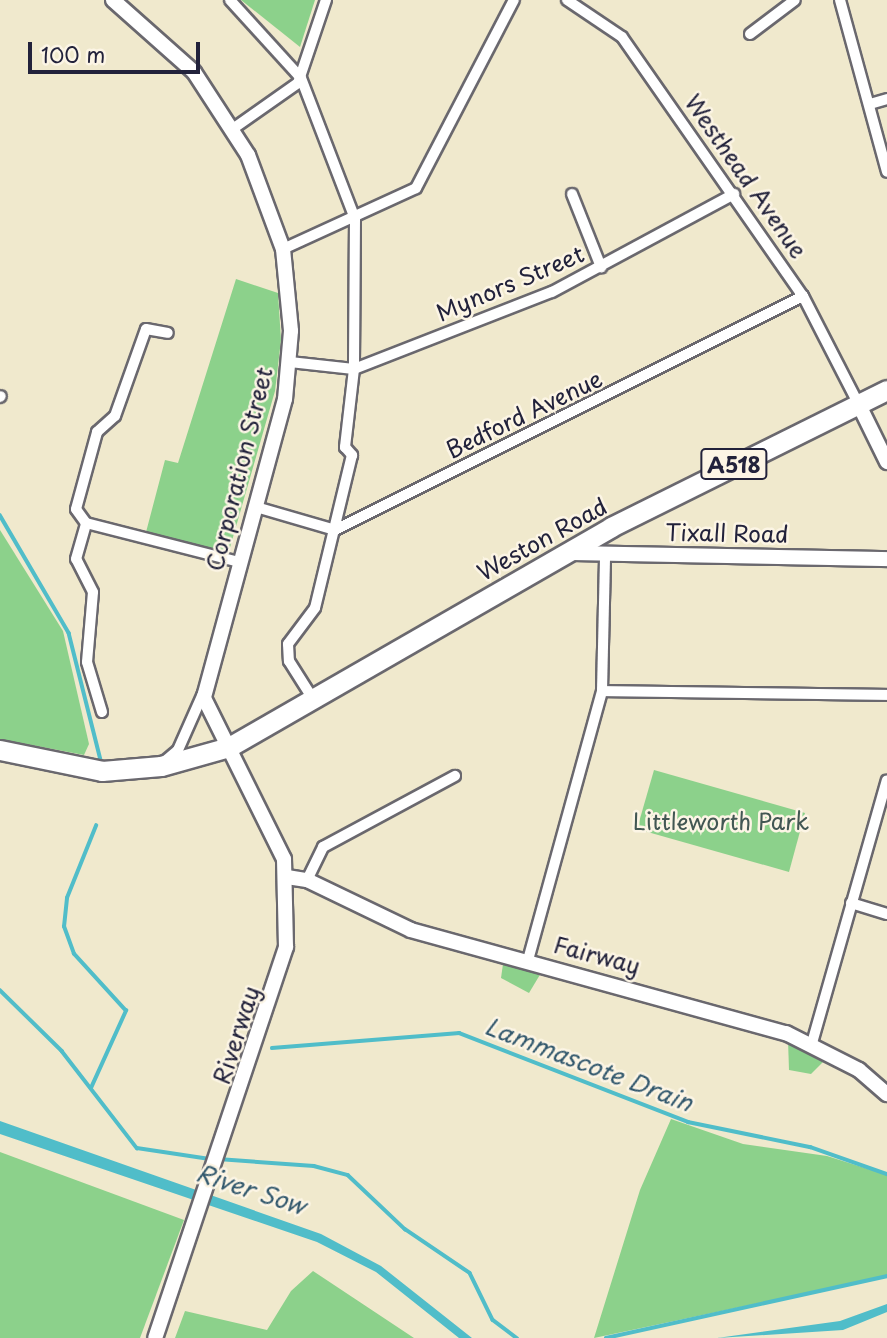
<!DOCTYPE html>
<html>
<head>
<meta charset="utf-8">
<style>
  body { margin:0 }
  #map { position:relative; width:887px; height:1338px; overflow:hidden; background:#f0e9cd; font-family:"Playpen Sans",sans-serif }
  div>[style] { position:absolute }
  .green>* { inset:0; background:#8cd18b }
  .water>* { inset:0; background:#50bdc9 }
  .stream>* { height:3.5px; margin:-1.75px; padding:0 1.75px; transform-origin:1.75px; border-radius:1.75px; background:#50bdc9 }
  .roads { filter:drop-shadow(2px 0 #6a686e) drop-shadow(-2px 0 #6a686e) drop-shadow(0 2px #6a686e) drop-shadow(0 -2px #6a686e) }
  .minor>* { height:10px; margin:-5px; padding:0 5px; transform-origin:5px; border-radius:5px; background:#fff }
  .tertiary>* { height:14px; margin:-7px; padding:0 7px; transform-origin:7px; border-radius:7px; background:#fff }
  .trunk>* { height:19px; margin:-9.5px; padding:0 9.5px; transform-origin:9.5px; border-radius:9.5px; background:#fff }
  span { translate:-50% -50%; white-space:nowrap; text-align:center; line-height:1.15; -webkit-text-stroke:5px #fcf5e5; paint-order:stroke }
  .shield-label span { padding:2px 5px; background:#fcf5e5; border:2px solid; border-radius:5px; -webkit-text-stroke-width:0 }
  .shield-label { font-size:21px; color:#22223b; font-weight:700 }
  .street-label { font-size:23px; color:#22223b }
  .park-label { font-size:23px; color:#425753 }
  .water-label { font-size:24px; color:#32586d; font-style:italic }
  .scale { position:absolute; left:28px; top:42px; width:172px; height:32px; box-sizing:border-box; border:4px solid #22223b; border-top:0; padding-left:9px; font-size:21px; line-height:24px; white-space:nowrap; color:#22223b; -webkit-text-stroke:5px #fcf5e5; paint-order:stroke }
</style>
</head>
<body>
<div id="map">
  <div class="green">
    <div style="clip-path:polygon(241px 0,315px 0,300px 47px)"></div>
    <div style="clip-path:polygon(236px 279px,278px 293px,281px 340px,275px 391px,227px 558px,145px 536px,165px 460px,178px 463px)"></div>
    <div style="clip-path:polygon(0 530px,63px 631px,89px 744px,84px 755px,0 739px)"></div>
    <div style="clip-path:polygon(654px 770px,805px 813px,789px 872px,637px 829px)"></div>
    <div style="clip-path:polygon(504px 957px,544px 968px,529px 993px,501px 978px)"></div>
    <div style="clip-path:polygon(788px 1040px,828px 1057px,811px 1074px,789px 1070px)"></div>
    <div style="clip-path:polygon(671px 1119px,743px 1144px,827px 1156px,887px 1175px,887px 1276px,594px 1338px,640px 1190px)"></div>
    <div style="clip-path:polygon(0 1152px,184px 1220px,140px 1338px,0 1338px)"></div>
    <div style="clip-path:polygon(313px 1271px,414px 1338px,175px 1338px,185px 1311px,267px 1330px,291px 1291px)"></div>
  </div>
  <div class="water">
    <div style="clip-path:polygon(0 1121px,321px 1234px,381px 1266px,472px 1338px,459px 1338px,376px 1272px,317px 1242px,0 1134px)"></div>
    <div style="clip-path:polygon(887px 1304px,887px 1312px,843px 1330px,717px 1338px,840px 1321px)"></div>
  </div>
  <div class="stream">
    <div style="left:0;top:515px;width:137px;rotate:59.7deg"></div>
    <div style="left:69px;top:633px;width:131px;rotate:75.9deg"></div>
    <div style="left:0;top:990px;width:87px;rotate:44.5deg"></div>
    <div style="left:62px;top:1051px;width:123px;rotate:52.3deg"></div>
    <div style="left:137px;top:1148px;width:75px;rotate:8.5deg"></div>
    <div style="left:272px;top:1048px;width:188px;rotate:-4.6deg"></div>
    <div style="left:459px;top:1033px;width:246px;rotate:21.2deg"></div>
    <div style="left:688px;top:1122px;width:125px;rotate:11.6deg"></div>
    <div style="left:810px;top:1147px;width:82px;rotate:19.3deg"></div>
    <div style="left:91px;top:1088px;width:85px;rotate:-65.6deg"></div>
    <div style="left:126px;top:1011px;width:77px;rotate:-132.4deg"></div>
    <div style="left:74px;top:954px;width:29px;rotate:-110deg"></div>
    <div style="left:64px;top:927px;width:29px;rotate:-84deg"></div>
    <div style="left:67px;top:898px;width:78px;rotate:-68.1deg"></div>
    <div style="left:218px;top:1159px;width:96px;rotate:4.2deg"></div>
    <div style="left:314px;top:1166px;width:35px;rotate:15deg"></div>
    <div style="left:348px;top:1175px;width:79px;rotate:43.5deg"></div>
    <div style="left:405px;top:1229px;width:78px;rotate:34.1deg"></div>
    <div style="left:470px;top:1273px;width:52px;rotate:63.9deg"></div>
    <div style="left:493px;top:1320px;width:30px;rotate:37deg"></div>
    <div style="left:606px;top:1338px;width:288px;rotate:-12.4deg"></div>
  </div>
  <div class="roads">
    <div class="minor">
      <div style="left:230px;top:0;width:105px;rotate:47.7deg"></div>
      <div style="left:301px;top:78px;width:151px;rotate:69deg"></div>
      <div style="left:355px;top:219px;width:150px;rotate:90.4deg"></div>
      <div style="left:354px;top:369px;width:79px;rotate:96.6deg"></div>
      <div style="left:345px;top:447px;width:11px;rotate:49deg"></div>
      <div style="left:352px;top:455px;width:157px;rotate:103.6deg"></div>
      <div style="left:315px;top:608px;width:45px;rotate:126.9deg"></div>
      <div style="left:288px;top:644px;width:17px;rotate:87deg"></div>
      <div style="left:289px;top:661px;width:45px;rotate:57.7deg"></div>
      <div style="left:567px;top:0;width:66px;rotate:33.9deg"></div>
      <div style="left:622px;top:37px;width:316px;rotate:55.1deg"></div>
      <div style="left:803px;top:296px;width:120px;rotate:62.8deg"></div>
      <div style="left:840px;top:0;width:178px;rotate:74.7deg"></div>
      <div style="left:750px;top:34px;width:56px;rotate:-37.1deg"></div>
      <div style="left:870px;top:104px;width:18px;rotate:-16deg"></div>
      <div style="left:234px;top:128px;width:78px;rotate:-35.1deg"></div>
      <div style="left:298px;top:83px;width:88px;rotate:-71.4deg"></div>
      <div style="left:572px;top:194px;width:79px;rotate:68.3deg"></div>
      <div style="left:283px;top:249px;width:146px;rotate:-24.6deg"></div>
      <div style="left:416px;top:188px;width:212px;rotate:-62.5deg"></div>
      <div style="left:290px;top:362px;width:64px;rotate:6.2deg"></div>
      <div style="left:354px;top:369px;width:212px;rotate:-21.3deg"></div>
      <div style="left:552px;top:292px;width:207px;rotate:-28.3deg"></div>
      <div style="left:0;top:397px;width:1px;rotate:-45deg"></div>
      <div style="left:256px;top:507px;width:82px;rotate:16.2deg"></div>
      <div style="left:335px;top:530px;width:523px;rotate:-26.57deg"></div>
      <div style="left:86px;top:523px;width:17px;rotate:-126deg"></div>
      <div style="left:76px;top:509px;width:80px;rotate:-74.7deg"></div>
      <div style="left:97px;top:432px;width:24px;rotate:-42deg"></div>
      <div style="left:115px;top:416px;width:92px;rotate:-70.4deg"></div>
      <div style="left:146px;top:329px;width:22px;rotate:10deg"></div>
      <div style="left:602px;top:691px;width:285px;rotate:0.8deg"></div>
      <div style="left:102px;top:712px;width:52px;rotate:-106.7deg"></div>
      <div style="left:87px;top:662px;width:70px;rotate:-85.1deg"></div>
      <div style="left:93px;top:592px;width:37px;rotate:-117deg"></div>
      <div style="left:76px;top:559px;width:37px;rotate:-74deg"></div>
      <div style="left:86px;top:523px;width:158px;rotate:14.3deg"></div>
      <div style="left:165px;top:761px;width:17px;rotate:-40deg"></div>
      <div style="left:178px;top:750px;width:67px;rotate:-66.1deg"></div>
      <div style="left:307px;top:880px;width:37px;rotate:-64deg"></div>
      <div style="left:323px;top:847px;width:150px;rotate:-28.3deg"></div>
      <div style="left:851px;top:903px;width:38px;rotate:17deg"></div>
      <div style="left:528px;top:960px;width:279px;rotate:-74.6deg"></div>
      <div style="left:602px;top:691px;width:137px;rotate:-88.7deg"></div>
      <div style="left:812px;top:1043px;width:273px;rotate:-74.1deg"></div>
    </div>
    <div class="tertiary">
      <div style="left:113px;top:0;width:108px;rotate:41.6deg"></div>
      <div style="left:194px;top:72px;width:99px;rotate:57deg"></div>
      <div style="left:248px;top:155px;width:100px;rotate:69.6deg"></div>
      <div style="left:283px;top:249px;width:82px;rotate:84.4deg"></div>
      <div style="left:291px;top:331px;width:68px;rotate:95deg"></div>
      <div style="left:285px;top:399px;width:310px;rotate:105.2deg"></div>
      <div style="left:204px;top:698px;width:180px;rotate:63.6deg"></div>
      <div style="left:284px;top:859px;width:88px;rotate:88.7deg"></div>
      <div style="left:286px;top:947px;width:412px;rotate:108.5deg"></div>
      <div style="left:858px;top:403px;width:66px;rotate:63.8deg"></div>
      <div style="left:567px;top:553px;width:320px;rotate:1.1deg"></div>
      <div style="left:287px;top:877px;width:20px;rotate:9deg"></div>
      <div style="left:307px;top:880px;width:115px;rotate:25.7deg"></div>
      <div style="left:411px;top:930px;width:389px;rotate:15.4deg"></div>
      <div style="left:786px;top:1033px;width:82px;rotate:26.9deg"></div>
      <div style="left:859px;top:1070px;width:37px;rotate:41deg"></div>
    </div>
    <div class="trunk">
      <div style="left:0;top:750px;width:104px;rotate:11.6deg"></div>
      <div style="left:102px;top:771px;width:59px;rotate:-4.8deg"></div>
      <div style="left:161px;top:766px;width:71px;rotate:-15.6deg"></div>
      <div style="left:229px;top:747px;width:441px;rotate:-29.9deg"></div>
      <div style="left:611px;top:527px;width:308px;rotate:-26.4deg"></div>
    </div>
  </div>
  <div class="shield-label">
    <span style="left:734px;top:464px">A518</span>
  </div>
  <div class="street-label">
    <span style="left:746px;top:176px;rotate:55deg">Westhead Avenue</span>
    <span style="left:510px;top:283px;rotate:-23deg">Mynors Street</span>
    <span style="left:524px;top:414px;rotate:-26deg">Bedford Avenue</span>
    <span style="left:239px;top:469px;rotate:-76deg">Corporation Street</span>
    <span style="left:727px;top:533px;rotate:1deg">Tixall Road</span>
    <span style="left:542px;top:539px;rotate:-29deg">Weston Road</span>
    <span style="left:597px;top:955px;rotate:15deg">Fairway</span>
    <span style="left:236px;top:1035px;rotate:-72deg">Riverway</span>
  </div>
  <div class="park-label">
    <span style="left:721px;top:821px">Littleworth Park</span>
  </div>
  <div class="water-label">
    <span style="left:589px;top:1064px;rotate:21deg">Lammascote Drain</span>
    <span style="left:251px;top:1189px;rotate:18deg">River Sow</span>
  </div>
  <div class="scale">100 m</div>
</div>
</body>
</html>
